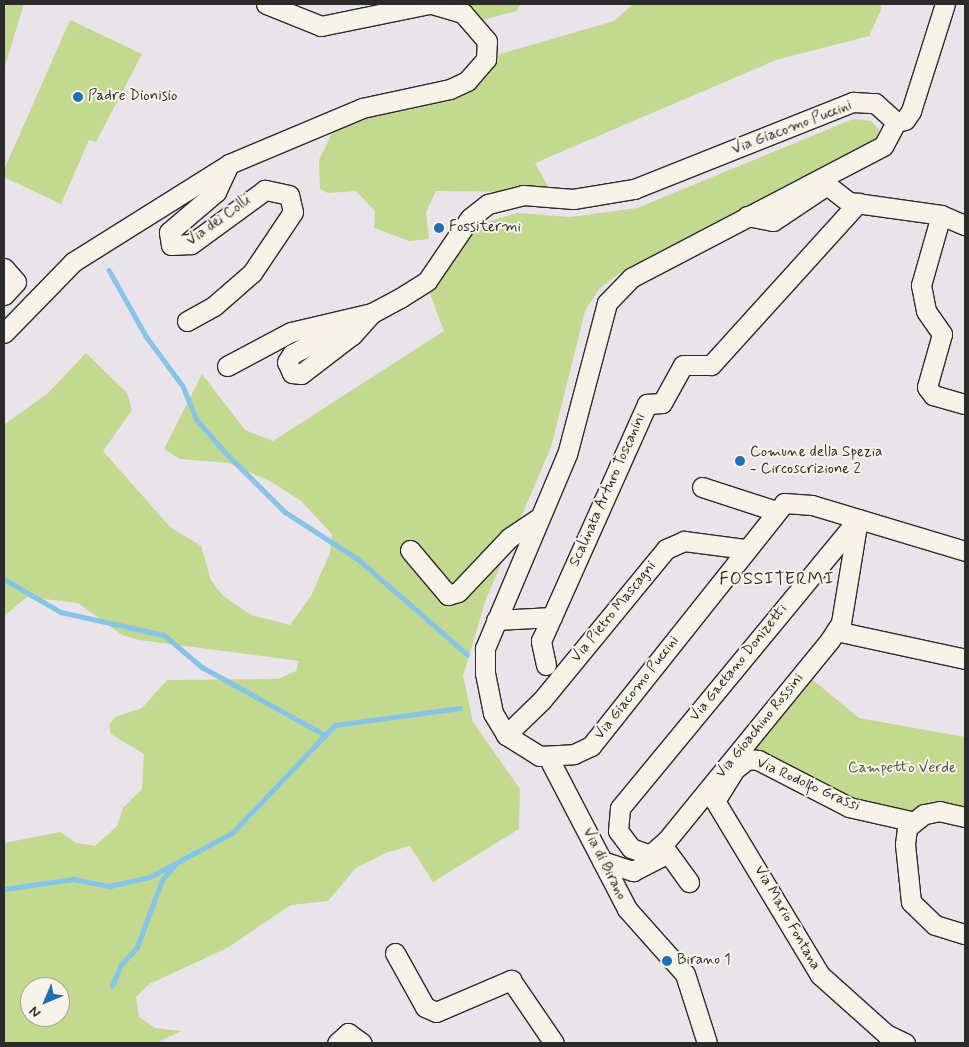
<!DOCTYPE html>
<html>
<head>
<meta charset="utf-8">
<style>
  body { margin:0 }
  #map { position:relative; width:969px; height:1047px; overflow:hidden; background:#e9e3ea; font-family:Mynerve,sans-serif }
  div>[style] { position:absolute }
  .green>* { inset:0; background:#c2d98f }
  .stream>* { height:4.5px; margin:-2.25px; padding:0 2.25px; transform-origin:2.25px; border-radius:2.25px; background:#86c5e7 }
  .roads { filter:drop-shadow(1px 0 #2b2b2b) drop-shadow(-1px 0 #2b2b2b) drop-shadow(0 1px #2b2b2b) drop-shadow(0 -1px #2b2b2b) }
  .minor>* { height:19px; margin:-9.5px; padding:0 9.5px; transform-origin:9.5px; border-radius:9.5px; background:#f7f3e8 }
  .dots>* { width:14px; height:14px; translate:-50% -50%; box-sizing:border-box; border:2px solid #f7f3e8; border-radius:50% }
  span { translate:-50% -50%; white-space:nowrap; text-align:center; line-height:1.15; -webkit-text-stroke:4px #f7f3e8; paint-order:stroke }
  .poi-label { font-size:15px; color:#2b2b2b }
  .left { translate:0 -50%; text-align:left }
  .street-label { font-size:15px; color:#2b2b2b }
  .park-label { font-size:15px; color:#515644 }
  .quarter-label { font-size:18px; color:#2b2b2b; letter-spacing:1px }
  .frame { position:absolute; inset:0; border:5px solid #2b2b2b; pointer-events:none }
  .north { position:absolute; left:20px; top:977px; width:50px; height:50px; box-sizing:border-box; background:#f7f3e8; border:1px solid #a5a39c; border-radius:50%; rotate:225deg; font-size:14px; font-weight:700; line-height:20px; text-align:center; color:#2b2b2b }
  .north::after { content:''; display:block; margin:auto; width:18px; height:22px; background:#1f6fb2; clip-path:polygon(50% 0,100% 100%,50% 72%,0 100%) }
</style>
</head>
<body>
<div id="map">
  <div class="green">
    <div style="clip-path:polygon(4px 4px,24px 4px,4px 69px)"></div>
    <div style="clip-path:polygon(458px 4px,521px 4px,516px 11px,479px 21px)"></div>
    <div style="clip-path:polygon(633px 4px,881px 4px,881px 10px,869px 36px,776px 60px,535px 163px,551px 192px,436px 191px,426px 212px,429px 239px,409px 241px,374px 228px,375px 211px,356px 191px,328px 193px,320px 189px,319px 160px,332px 133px,363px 118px,422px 103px,488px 69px,500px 54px,614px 21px)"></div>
    <div style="clip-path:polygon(70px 20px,142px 54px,96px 142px,89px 140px,61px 204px,4px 177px,4px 170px)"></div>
    <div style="clip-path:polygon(evenodd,853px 119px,871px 121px,879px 129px,876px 140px,864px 150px,619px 274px,600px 288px,585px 311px,551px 447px,486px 599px,463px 676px,473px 722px,520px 789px,519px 829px,433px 882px,410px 846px,388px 852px,356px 868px,328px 901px,291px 905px,227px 948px,149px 984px,136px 997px,139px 1017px,155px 1028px,181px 1031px,156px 1043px,4px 1043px,4px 843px,60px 832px,76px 843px,95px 846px,117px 826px,123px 808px,142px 789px,144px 754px,111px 734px,109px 725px,115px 717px,142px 708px,167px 680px,278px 679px,296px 671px,299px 661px,139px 640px,122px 635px,78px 603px,27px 597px,4px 616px,4px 425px,48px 393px,86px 353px,127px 393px,132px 410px,103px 451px,170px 527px,201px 546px,211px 580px,222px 595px,251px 615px,290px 625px,311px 596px,330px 553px,332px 534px,301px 501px,270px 481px,228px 463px,180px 459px,164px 449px,202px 374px,245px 430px,273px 441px,444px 331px,430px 294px,479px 224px,518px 213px,570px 217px,637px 208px,853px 119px,30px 987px,60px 987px,60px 1017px,30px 1017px,30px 987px)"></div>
    <div style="clip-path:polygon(809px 677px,859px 718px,965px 737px,965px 810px,910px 814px,849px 798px,749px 750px)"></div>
  </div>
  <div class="stream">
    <div style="left:109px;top:270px;width:76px;rotate:60.7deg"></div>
    <div style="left:146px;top:336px;width:62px;rotate:53.5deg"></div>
    <div style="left:183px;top:386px;width:35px;rotate:68deg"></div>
    <div style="left:196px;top:419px;width:44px;rotate:48.7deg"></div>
    <div style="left:225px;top:452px;width:85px;rotate:45deg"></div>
    <div style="left:285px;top:512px;width:87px;rotate:32.8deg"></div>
    <div style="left:358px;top:559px;width:145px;rotate:41.1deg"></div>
    <div style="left:4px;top:579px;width:66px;rotate:30.1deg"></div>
    <div style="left:61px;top:612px;width:106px;rotate:12.6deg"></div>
    <div style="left:164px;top:635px;width:50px;rotate:40.1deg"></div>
    <div style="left:202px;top:667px;width:141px;rotate:28.9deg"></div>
    <div style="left:4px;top:889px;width:70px;rotate:-8.2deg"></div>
    <div style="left:73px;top:879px;width:38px;rotate:11deg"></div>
    <div style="left:110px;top:886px;width:41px;rotate:-12.7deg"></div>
    <div style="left:150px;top:877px;width:93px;rotate:-28.2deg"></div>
    <div style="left:232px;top:833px;width:149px;rotate:-46.4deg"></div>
    <div style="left:335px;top:725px;width:126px;rotate:-7.7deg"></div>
    <div style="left:112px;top:986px;width:23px;rotate:-67deg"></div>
    <div style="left:121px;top:965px;width:24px;rotate:-48deg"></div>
    <div style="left:137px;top:947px;width:72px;rotate:-69.5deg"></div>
    <div style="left:162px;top:880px;width:20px;rotate:-49deg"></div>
  </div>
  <div class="roads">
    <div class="minor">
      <div style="left:266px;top:4px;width:59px;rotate:21.8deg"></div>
      <div style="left:321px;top:26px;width:109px;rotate:-11.6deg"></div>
      <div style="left:896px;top:122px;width:9px;rotate:-13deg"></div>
      <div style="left:905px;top:120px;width:11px;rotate:-56deg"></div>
      <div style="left:911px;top:111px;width:112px;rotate:-72.4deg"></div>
      <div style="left:941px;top:215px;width:73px;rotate:105.9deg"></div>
      <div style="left:921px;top:285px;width:26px;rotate:79deg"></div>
      <div style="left:926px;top:311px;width:28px;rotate:55deg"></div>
      <div style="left:942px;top:334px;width:55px;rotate:105.8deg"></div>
      <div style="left:927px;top:387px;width:10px;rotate:53deg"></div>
      <div style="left:933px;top:395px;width:33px;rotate:16deg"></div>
      <div style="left:747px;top:216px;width:26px;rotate:11deg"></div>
      <div style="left:773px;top:221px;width:65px;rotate:-33.7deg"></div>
      <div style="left:827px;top:185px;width:28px;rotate:38deg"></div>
      <div style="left:849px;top:202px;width:93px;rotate:8deg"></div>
      <div style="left:941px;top:215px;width:26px;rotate:23deg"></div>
      <div style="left:4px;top:268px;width:18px;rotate:49deg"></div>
      <div style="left:16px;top:282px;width:18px;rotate:133deg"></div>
      <div style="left:372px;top:313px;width:30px;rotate:132deg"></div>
      <div style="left:352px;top:335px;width:64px;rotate:142.6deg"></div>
      <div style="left:301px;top:374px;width:9px;rotate:-174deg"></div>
      <div style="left:292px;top:373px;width:12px;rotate:-114deg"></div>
      <div style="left:287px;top:362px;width:9px;rotate:-58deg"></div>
      <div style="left:292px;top:354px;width:90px;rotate:-27.1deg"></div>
      <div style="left:187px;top:321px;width:31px;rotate:-29deg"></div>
      <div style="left:214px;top:306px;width:50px;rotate:-41deg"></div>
      <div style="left:252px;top:273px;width:73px;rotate:-56.1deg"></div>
      <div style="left:293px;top:212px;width:17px;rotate:-103deg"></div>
      <div style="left:289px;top:195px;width:25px;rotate:-168deg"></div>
      <div style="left:265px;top:190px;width:92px;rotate:143.9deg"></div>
      <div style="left:191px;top:244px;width:20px;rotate:177deg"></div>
      <div style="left:171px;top:245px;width:13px;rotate:-99deg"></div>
      <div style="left:169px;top:232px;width:62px;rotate:-40.4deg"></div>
      <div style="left:216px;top:192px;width:31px;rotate:-65deg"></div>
      <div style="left:4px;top:333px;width:99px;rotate:-45.8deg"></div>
      <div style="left:73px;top:262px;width:184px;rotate:-32.1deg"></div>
      <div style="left:229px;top:164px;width:144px;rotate:-22.8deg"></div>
      <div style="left:362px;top:108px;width:90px;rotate:-12.2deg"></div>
      <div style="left:450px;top:89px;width:19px;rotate:-25deg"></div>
      <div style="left:467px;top:81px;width:29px;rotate:-49deg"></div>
      <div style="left:486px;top:59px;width:18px;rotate:-87deg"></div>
      <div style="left:487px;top:41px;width:37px;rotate:-131deg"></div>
      <div style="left:463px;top:13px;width:33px;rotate:-164deg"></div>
      <div style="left:227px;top:366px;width:72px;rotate:-28deg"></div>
      <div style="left:291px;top:332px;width:83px;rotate:-13.2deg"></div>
      <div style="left:372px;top:313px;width:32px;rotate:-28deg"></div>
      <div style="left:400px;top:298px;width:32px;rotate:-32deg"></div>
      <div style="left:427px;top:281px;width:76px;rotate:-55.7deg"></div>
      <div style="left:470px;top:218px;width:23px;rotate:-38deg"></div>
      <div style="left:488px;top:204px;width:36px;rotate:-14deg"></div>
      <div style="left:523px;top:195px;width:50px;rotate:4.6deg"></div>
      <div style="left:573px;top:199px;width:62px;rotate:-9.3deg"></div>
      <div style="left:634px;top:189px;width:236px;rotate:-21.7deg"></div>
      <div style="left:853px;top:102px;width:22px;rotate:3deg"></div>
      <div style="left:875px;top:103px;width:28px;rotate:42deg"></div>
      <div style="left:896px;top:122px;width:27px;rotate:118deg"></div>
      <div style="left:883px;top:146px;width:284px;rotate:152.4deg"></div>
      <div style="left:631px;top:278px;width:35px;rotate:134deg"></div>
      <div style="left:607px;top:303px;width:156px;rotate:104.8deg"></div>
      <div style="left:567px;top:454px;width:211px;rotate:112.9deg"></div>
      <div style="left:485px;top:648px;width:25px;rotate:90deg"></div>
      <div style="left:485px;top:673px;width:41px;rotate:78.7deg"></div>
      <div style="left:493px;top:713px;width:26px;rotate:59deg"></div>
      <div style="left:506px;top:735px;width:39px;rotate:32deg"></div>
      <div style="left:539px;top:756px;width:35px;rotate:-3deg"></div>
      <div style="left:574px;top:754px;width:19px;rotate:-25deg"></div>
      <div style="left:591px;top:746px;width:310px;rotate:-51.5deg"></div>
      <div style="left:784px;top:503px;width:28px;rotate:4deg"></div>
      <div style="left:812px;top:505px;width:160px;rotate:16.7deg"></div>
      <div style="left:702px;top:487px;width:78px;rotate:18deg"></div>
      <div style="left:858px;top:519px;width:105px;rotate:99.3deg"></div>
      <div style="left:841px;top:623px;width:20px;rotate:123deg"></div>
      <div style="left:830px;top:640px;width:259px;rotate:129.2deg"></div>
      <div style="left:666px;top:841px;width:21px;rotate:139deg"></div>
      <div style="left:650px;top:855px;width:20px;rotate:-160deg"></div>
      <div style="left:631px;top:848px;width:21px;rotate:-127deg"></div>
      <div style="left:618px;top:831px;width:23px;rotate:-85deg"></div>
      <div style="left:620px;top:808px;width:374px;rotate:-50.5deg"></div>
      <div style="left:410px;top:550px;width:59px;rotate:49.8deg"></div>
      <div style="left:448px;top:595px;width:10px;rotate:-17deg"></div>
      <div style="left:458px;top:592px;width:74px;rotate:-46.6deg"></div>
      <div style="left:509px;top:538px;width:36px;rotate:-34deg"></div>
      <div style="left:496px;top:620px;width:56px;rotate:-3.1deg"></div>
      <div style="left:836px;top:631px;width:132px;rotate:12.2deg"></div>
      <div style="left:546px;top:665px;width:25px;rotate:-102deg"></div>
      <div style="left:541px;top:641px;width:260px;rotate:-65.9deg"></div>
      <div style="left:647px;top:404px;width:15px;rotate:-4deg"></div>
      <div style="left:662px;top:403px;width:43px;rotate:-61.1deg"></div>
      <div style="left:683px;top:365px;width:28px"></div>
      <div style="left:711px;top:365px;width:219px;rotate:-47.8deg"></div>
      <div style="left:506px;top:735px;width:50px;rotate:-44.2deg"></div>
      <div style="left:542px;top:700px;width:195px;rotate:-50.6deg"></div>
      <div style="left:666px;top:549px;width:20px;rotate:-24deg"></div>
      <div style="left:684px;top:541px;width:63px;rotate:7.4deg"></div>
      <div style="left:548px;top:757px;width:171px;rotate:62.5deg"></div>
      <div style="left:627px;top:909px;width:87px;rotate:48.3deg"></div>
      <div style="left:685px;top:974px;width:72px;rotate:72.3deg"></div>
      <div style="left:965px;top:817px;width:26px;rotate:-167deg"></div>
      <div style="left:940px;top:811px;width:16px;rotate:169deg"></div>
      <div style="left:924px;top:814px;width:22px;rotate:141deg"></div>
      <div style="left:907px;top:828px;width:16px;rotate:97deg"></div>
      <div style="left:905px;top:844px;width:58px;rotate:84.1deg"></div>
      <div style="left:911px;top:902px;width:33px;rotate:44deg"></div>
      <div style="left:935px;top:925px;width:31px;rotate:17deg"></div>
      <div style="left:602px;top:861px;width:33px;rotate:18deg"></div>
      <div style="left:633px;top:871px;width:39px;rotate:-27deg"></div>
      <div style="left:668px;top:853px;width:36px;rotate:54deg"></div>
      <div style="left:395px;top:953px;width:62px;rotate:60.9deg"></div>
      <div style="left:425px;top:1007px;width:12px;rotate:24deg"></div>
      <div style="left:436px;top:1012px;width:82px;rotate:-23.1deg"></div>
      <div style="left:511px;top:980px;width:76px;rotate:55.7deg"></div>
      <div style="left:337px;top:1043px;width:15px;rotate:-42deg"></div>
      <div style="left:348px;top:1033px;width:17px;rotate:36deg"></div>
      <div style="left:905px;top:1043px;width:21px;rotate:-155deg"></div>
      <div style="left:886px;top:1034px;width:89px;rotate:-138.2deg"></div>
      <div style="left:820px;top:975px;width:203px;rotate:-121.1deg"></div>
      <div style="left:715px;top:801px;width:38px;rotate:-58deg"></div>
      <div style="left:735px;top:769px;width:16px;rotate:-38deg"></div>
      <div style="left:748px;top:759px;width:10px;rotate:6deg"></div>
      <div style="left:758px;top:760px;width:102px;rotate:27.3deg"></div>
      <div style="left:849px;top:807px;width:64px;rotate:12.7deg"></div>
    </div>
  </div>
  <div class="dots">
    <div style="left:78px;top:97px;background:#1f6fb2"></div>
    <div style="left:439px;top:228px;background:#1f6fb2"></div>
    <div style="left:740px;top:461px;background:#1f6fb2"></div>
    <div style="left:667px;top:961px;background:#1f6fb2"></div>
  </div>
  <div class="poi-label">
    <span class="left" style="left:88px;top:97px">Padre Dionisio</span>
    <span class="left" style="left:449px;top:228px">Fossitermi</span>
    <span class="left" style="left:750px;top:461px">Comune della Spezia<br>- Circoscrizione 2</span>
    <span class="left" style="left:677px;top:961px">Birano 1</span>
  </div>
  <div class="street-label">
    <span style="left:792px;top:128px;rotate:-21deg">Via Giacomo Puccini</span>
    <span style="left:219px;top:221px;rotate:-36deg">Via dei Colli</span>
    <span style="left:608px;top:490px;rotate:-66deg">Scalinata Arturo Toscanini</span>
    <span style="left:614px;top:612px;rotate:-51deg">Via Pietro Mascagni</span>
    <span style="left:739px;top:663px;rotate:-51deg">Via Gaetano Donizetti</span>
    <span style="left:637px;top:688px;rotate:-52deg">Via Giacomo Puccini</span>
    <span style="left:760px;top:726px;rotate:-51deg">Via Gioachino Rossini</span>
    <span style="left:808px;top:785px;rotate:24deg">Via Rodolfo Grassi</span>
    <span style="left:604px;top:864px;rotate:63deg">Via di Birano</span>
    <span style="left:787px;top:918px;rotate:60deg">Via Mario Fontana</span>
  </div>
  <div class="park-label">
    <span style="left:902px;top:769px">Campetto Verde</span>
  </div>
  <div class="quarter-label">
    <span style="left:777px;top:579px">FOSSITERMI</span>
  </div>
  <div class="frame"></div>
  <div class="north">N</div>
</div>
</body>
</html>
